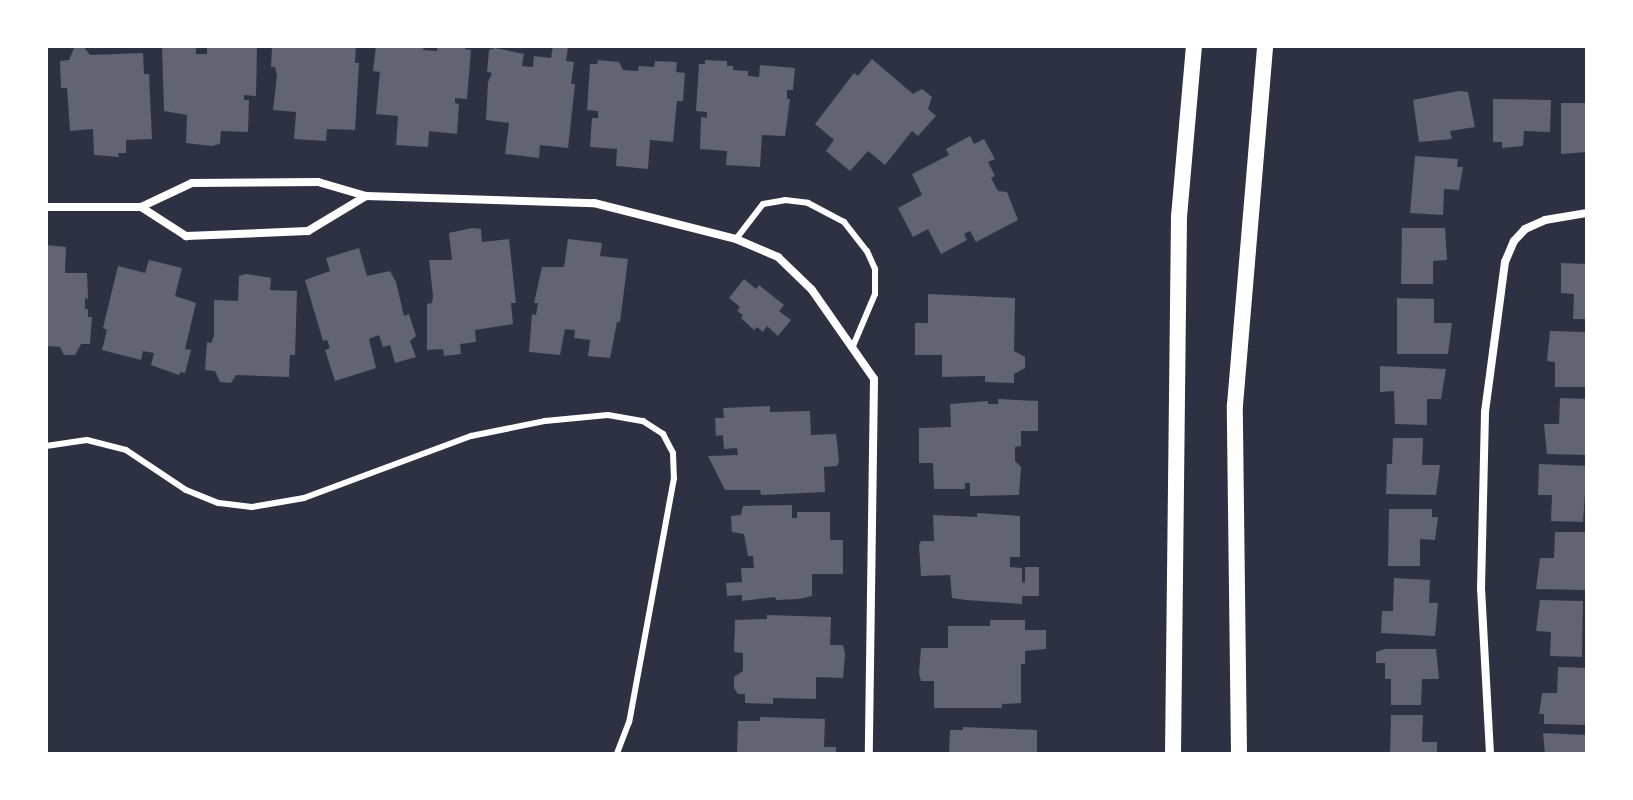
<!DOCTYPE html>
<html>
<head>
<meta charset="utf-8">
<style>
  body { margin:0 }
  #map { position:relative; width:1633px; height:800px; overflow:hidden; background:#2d3142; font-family:"Roboto Condensed",sans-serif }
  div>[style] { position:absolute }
  .building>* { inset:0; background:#626471 }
  .service>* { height:6px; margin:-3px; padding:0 3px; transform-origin:3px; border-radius:3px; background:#fff }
  .minor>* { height:8px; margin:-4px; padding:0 4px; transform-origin:4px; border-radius:4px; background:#fff }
  .secondary>* { height:16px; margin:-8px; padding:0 8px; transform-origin:8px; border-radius:8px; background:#fff }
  span { translate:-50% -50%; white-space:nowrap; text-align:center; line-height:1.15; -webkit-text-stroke:6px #fff; paint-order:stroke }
  .frame { position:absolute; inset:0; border:48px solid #fff; pointer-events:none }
</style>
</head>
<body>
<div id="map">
  <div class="building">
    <div style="clip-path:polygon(162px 46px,196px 46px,196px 54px,207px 54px,207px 48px,257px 46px,256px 96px,244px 95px,244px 100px,249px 100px,248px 132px,221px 131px,220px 144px,211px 146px,186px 143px,187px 115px,164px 111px)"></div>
    <div style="clip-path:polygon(272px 46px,356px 46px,355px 63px,359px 63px,355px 130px,327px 129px,326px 141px,294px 139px,296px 112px,273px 110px,277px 76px,275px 67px,271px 67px)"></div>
    <div style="clip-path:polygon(376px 46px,424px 46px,423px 50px,437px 51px,437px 47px,465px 46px,465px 49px,471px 50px,467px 99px,455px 98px,455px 103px,459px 104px,457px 134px,429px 131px,428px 147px,396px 145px,398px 116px,376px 114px,380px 72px,373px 71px)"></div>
    <div style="clip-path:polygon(553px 46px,568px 47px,566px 61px,574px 62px,571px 84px,575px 84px,568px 148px,540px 145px,539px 158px,505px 154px,509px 123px,486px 120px,488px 82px,492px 73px,487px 72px,489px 50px,495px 48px,524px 54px,522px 66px,533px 67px,534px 56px,551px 58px)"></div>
    <div style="clip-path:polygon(84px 47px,90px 55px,143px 53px,144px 74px,149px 74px,152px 139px,126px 140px,126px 153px,118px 153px,119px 157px,94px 155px,93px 129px,70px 131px,67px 88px,61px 88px,60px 61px,69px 60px,74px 48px)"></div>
    <div style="clip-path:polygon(872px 59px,913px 94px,922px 89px,932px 97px,928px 109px,936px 116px,918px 136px,912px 131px,885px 165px,868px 151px,850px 171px,826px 151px,834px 140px,815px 124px,854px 73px,858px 76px)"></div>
    <div style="clip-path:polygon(598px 60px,619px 62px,623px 70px,638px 71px,639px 66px,654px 67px,655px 61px,677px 62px,676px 72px,685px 73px,683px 101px,677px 101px,673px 142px,650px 140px,648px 169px,616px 166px,617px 149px,590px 147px,592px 118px,598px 118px,598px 111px,587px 110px,590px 64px,597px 64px)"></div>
    <div style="clip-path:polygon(705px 60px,727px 61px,727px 66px,733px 66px,733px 70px,748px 71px,748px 76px,759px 77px,760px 65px,795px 68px,793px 90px,787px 90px,787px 99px,790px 99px,785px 136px,762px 135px,760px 167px,726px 165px,727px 151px,700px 149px,701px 117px,707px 118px,707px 112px,696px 111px,699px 64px,705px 64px)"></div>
    <div style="clip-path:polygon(1459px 91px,1468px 92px,1475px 127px,1450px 131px,1452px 139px,1419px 142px,1413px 100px)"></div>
    <div style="clip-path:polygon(1493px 99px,1551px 100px,1550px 132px,1524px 131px,1523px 146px,1502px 148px,1502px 142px,1493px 142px)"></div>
    <div style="clip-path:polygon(1561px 103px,1587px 103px,1587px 152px,1561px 154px)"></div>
    <div style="clip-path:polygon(970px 136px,974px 144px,984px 139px,995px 159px,988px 162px,995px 176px,991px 178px,998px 191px,1007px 192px,1018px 220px,976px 242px,970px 231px,964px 234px,967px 240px,941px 254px,928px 229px,913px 237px,898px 208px,922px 195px,912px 174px,949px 155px,946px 149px)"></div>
    <div style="clip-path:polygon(1415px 156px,1458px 159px,1457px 167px,1463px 167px,1459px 190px,1444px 189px,1443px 215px,1410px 213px)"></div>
    <div style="clip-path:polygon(472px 228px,481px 229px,482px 242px,509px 239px,516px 303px,511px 303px,513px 324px,475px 330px,476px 342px,460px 344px,461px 354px,444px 356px,443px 349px,427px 350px,427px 304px,432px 303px,433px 296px,429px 260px,452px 260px,449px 233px)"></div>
    <div style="clip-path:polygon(1402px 228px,1445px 228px,1447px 260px,1433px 261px,1433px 284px,1401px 284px)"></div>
    <div style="clip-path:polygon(568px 239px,602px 243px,600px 256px,628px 259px,620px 322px,617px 322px,610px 358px,588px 356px,590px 340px,574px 338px,575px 330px,565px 329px,560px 355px,529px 352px,532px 314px,536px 315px,538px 303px,534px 303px,542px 267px,564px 267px)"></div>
    <div style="clip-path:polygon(46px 245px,66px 247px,65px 273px,87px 273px,88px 299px,85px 298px,85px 309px,88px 309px,88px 317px,92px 317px,90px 344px,81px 344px,75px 355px,64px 355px,60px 347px,46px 346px)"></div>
    <div style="clip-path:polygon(359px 248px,367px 276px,390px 271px,396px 282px,404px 316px,409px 314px,416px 336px,410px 341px,416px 357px,395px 363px,390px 345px,383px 347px,379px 335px,369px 339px,376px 368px,335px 381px,325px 350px,330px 348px,327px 340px,323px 341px,305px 280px,330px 271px,326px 258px)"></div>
    <div style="clip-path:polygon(149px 260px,182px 268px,175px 296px,196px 303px,185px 349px,191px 350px,185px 373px,180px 372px,179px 375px,151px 365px,154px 353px,143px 351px,141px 360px,102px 350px,107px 330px,103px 328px,118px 266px,145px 273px)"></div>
    <div style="clip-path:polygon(1561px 263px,1587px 264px,1587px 319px,1573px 319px,1574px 294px,1561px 293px)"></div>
    <div style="clip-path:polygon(246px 274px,271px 278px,270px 290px,297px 291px,295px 355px,290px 355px,289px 377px,236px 375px,231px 383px,220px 382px,215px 371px,205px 370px,207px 342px,211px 343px,214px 336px,214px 300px,238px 301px,239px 276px)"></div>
    <div style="clip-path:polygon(744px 279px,756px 289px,759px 285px,784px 305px,779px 311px,791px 320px,778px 336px,767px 326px,763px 332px,757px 327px,754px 330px,741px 318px,743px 315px,737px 311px,740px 307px,729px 298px)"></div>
    <div style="clip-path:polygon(928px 294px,1015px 298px,1014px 351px,1025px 357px,1025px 368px,1014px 374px,1014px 383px,985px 382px,985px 376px,942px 377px,942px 355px,915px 355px,915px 323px,928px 323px)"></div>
    <div style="clip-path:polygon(1397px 298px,1434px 299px,1434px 323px,1452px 323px,1448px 354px,1397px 354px)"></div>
    <div style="clip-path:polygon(1550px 331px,1587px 332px,1587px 387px,1555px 387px,1555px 362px,1547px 361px)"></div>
    <div style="clip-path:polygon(1380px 366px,1446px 369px,1441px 399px,1427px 399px,1427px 425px,1395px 424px,1394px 391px,1380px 392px)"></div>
    <div style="clip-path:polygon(1560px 398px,1587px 399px,1587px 455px,1547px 454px,1544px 424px,1559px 424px)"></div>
    <div style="clip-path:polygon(998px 399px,1038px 401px,1038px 431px,1021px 431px,1021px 446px,1015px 447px,1015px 461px,1021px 467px,1019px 495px,970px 496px,970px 483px,965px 483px,965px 489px,934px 489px,933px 463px,919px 463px,919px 428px,951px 427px,950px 404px,988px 401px,988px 404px,998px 404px)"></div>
    <div style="clip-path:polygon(770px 406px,770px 412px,810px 411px,811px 435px,836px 434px,839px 461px,837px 466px,824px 467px,825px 492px,761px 495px,760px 490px,725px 490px,708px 456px,738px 455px,737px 448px,724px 449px,723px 435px,716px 436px,715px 418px,724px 418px,723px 408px)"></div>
    <div style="clip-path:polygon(1393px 438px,1423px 438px,1422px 465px,1440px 465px,1436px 495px,1386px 494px,1387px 464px,1392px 464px)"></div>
    <div style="clip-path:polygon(1539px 464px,1587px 466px,1583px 522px,1551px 521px,1552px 495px,1538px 495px)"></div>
    <div style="clip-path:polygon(792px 505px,792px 518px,797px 518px,797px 512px,830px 512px,830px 540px,843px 540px,843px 574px,812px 574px,812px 596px,799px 599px,776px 600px,775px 597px,742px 601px,742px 595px,727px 596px,726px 583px,742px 582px,741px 568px,754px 568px,753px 556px,748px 556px,744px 534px,732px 532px,731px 516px,741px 515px,743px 506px)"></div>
    <div style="clip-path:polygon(1389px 509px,1432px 509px,1432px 517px,1438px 517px,1435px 540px,1420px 539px,1420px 566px,1388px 566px)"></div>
    <div style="clip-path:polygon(977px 513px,1020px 516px,1020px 557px,1010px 557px,1010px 567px,1022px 568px,1022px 583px,1025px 582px,1025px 567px,1039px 567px,1039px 596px,1022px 596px,1022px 604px,966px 600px,952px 598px,950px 575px,921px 576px,919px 545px,921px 541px,934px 541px,933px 515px,977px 517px)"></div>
    <div style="clip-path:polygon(1555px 532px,1587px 532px,1586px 590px,1536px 589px,1540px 558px,1554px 558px)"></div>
    <div style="clip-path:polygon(1394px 578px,1430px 580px,1429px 603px,1438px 603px,1435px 636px,1381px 633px,1382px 611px,1393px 611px)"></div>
    <div style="clip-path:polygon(1540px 600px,1583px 601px,1582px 657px,1550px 656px,1551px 632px,1536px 631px)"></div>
    <div style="clip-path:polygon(767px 615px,831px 617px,830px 645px,843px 645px,845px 654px,843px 678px,816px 677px,816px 699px,773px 698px,773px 704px,745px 703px,745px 694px,738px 694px,734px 688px,734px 677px,743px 671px,743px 653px,734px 652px,735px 620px,767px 619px)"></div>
    <div style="clip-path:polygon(990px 620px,1025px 620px,1025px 630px,1046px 630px,1046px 649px,1025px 651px,1025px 664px,1021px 664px,1021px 703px,1002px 704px,1002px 708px,934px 708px,934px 681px,921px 681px,919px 673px,921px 648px,948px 648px,948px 626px,990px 626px)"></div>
    <div style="clip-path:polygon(1385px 649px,1436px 649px,1439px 679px,1422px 679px,1421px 705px,1391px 705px,1391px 679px,1385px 679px,1385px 663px,1376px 663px,1376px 652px)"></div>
    <div style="clip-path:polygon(1558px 667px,1587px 668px,1587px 725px,1544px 724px,1544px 714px,1539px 714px,1542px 693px,1557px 693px)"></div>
    <div style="clip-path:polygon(1391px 715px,1423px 715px,1422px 742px,1437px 742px,1437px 754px,1390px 754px)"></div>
    <div style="clip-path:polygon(760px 717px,825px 719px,824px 747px,836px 747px,836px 754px,737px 754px,738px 721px,760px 721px)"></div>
    <div style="clip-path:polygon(963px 727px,1037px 730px,1037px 754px,949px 754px,950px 730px,963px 730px)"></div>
    <div style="clip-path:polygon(1543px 733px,1587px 735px,1587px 754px,1545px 754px)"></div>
  </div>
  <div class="service">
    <div style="left:736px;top:239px;width:44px;rotate:-52.4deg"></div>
    <div style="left:763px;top:204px;width:22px;rotate:-10deg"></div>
    <div style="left:785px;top:200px;width:23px;rotate:7deg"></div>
    <div style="left:808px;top:203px;width:41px;rotate:27.8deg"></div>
    <div style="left:844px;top:222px;width:37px;rotate:52deg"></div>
    <div style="left:867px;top:251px;width:20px;rotate:66deg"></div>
    <div style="left:875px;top:269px;width:25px;rotate:90deg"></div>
    <div style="left:875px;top:294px;width:56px;rotate:112.9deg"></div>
    <div style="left:46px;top:446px;width:41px;rotate:-8.3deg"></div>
    <div style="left:87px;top:440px;width:40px;rotate:14.4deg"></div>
    <div style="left:126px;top:450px;width:72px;rotate:33.7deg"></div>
    <div style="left:186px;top:490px;width:35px;rotate:22deg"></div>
    <div style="left:219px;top:503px;width:33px;rotate:7deg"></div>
    <div style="left:252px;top:507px;width:53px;rotate:-9.8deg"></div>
    <div style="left:304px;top:498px;width:178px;rotate:-20.4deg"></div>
    <div style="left:471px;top:436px;width:76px;rotate:-11.5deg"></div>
    <div style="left:545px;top:421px;width:63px;rotate:-5.4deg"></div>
    <div style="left:608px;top:415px;width:36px;rotate:10deg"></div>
    <div style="left:643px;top:421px;width:24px;rotate:33deg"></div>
    <div style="left:663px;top:434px;width:21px;rotate:62deg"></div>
    <div style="left:673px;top:453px;width:25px;rotate:88deg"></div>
    <div style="left:674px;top:478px;width:248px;rotate:100.4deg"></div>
    <div style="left:629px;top:722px;width:34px;rotate:111deg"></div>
  </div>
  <div class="minor">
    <div style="left:46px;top:207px;width:95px"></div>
    <div style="left:141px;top:207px;width:56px;rotate:-25.2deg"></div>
    <div style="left:192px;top:183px;width:126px;rotate:-0.5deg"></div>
    <div style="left:318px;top:182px;width:50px;rotate:16.3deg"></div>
    <div style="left:366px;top:196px;width:228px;rotate:1.8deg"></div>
    <div style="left:594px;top:203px;width:146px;rotate:14.2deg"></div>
    <div style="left:736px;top:239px;width:46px;rotate:23.2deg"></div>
    <div style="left:778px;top:257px;width:47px;rotate:44.1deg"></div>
    <div style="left:812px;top:290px;width:108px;rotate:55.1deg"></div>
    <div style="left:874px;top:379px;width:375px;rotate:90.8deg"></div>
    <div style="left:141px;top:207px;width:54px;rotate:32.8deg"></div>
    <div style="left:186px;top:236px;width:122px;rotate:-2.3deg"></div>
    <div style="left:308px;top:231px;width:68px;rotate:-31.1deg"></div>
    <div style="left:1490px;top:754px;width:165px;rotate:-93.1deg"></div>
    <div style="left:1481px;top:589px;width:177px;rotate:-88.7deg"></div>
    <div style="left:1485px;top:412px;width:151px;rotate:-82.4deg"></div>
    <div style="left:1505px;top:262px;width:23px;rotate:-67deg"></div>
    <div style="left:1514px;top:241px;width:16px;rotate:-47deg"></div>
    <div style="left:1525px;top:229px;width:22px;rotate:-24deg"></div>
    <div style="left:1545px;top:220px;width:43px;rotate:-9.5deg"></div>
  </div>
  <div class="secondary">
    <div style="left:1173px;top:754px;width:537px;rotate:-89.36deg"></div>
    <div style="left:1179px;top:217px;width:172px;rotate:-85deg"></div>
    <div style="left:1239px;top:754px;width:349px;rotate:-90.7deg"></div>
    <div style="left:1235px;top:405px;width:360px;rotate:-85.2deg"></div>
  </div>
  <div class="frame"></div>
</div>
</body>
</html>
